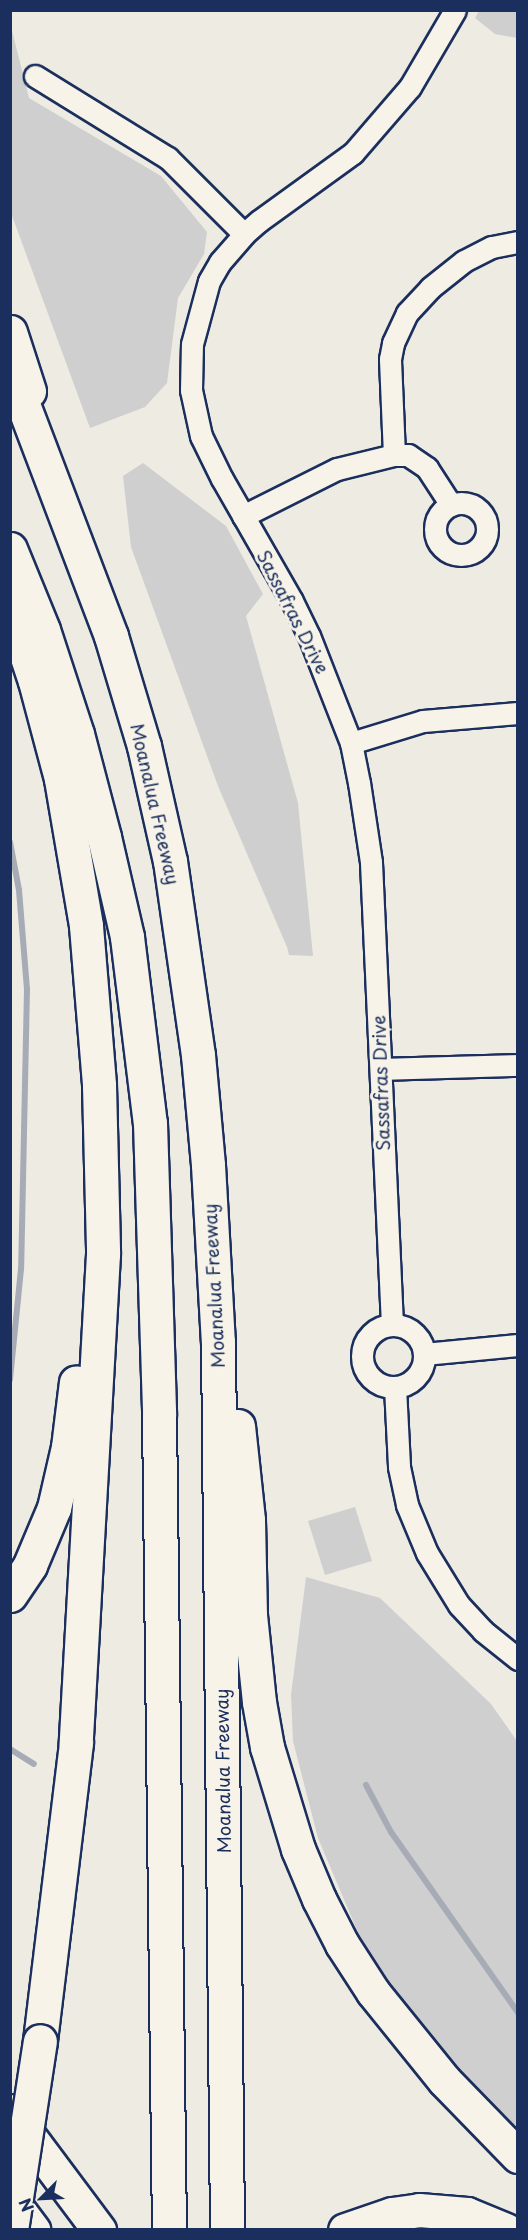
<!DOCTYPE html>
<html>
<head>
<meta charset="utf-8">
<style>
  body { margin:0 }
  #map { position:relative; width:528px; height:2240px; overflow:hidden; background:#eeebe2; font-family:"Playpen Sans",sans-serif }
  div>[style] { position:absolute }
  .green>* { inset:0; background:#cfcfcf }
  .stream>* { height:6px; margin:-3px; padding:0 3px; transform-origin:3px; border-radius:3px; background:#a6abb5 }
  .roads { filter:drop-shadow(2px 0 #1b2f5e) drop-shadow(-2px 0 #1b2f5e) drop-shadow(0 2px #1b2f5e) drop-shadow(0 -2px #1b2f5e) }
  .street>* { height:21px; margin:-10.5px; padding:0 10.5px; transform-origin:10.5px; border-radius:10.5px; background:#f7f3e8 }
  .street>.ring { margin:-10.5px; padding:0; box-sizing:content-box; background:none; border:21px solid #f7f3e8; border-radius:50% }
  .highway>* { height:33px; margin:-16.5px; padding:0 16.5px; transform-origin:16.5px; border-radius:16.5px; background:#f7f3e8 }
  .bridges { filter:drop-shadow(2px 0 #1b2f5e) drop-shadow(-2px 0 #1b2f5e) drop-shadow(0 2px #1b2f5e) drop-shadow(0 -2px #1b2f5e) }
  .highway-bridge>* { height:33px; margin:-16.5px; padding:0 16.5px; transform-origin:16.5px; border-radius:16.5px; background:#f7f3e8 }
  span { translate:-50% -50%; white-space:nowrap; text-align:center; line-height:1.15; -webkit-text-stroke:6px #f7f3e8; paint-order:stroke }
  .street-label { font-size:18px; color:#1b2f5e }
  .frame { position:absolute; inset:0; border:12px solid #1b2f5e; pointer-events:none }
  .north { position:absolute; left:12px; top:2168px; width:60px; height:60px; -webkit-text-stroke:4px #f7f3e8; paint-order:stroke; rotate:246deg; font-size:16px; font-weight:700; line-height:24px; text-align:center; color:#1b2f5e }
  .north::after { content:''; display:block; margin:auto; width:21px; height:27px; background:#1b2f5e; clip-path:polygon(50% 0,100% 100%,50% 72%,0 100%) }
</style>
</head>
<body>
<div id="map">
  <div class="green">
    <div style="clip-path:polygon(479px 11px,517px 11px,517px 38px,495px 34px,475px 18px)"></div>
    <div style="clip-path:polygon(10px 23px,29px 98px,161px 176px,207px 232px,204px 254px,178px 298px,167px 383px,145px 407px,90px 428px,11px 213px)"></div>
    <div style="clip-path:polygon(143px 463px,226px 526px,263px 594px,246px 616px,298px 803px,313px 956px,289px 955px,287px 947px,218px 786px,131px 547px,123px 476px)"></div>
    <div style="clip-path:polygon(355px 1507px,372px 1561px,325px 1575px,308px 1521px)"></div>
    <div style="clip-path:polygon(306px 1577px,380px 1598px,491px 1704px,517px 1741px,517px 2131px,455px 2068px,389px 1982px,359px 1935px,318px 1838px,293px 1741px,291px 1695px)"></div>
  </div>
  <div class="stream">
    <div style="left:10px;top:842px;width:49px;rotate:79.4deg"></div>
    <div style="left:19px;top:890px;width:99px;rotate:85.4deg"></div>
    <div style="left:27px;top:989px;width:280px;rotate:91.2deg"></div>
    <div style="left:21px;top:1269px;width:111px;rotate:95.7deg"></div>
    <div style="left:10px;top:1749px;width:28px;rotate:32deg"></div>
    <div style="left:366px;top:1785px;width:53px;rotate:62deg"></div>
    <div style="left:391px;top:1832px;width:221px;rotate:54.9deg"></div>
  </div>
  <div class="roads">
    <div class="street">
      <div style="left:35px;top:76px;width:156px;rotate:31.7deg"></div>
      <div style="left:168px;top:158px;width:107px;rotate:45deg"></div>
      <div style="left:394px;top:455px;width:96px;rotate:-92.4deg"></div>
      <div style="left:390px;top:359px;width:16px;rotate:-79deg"></div>
      <div style="left:393px;top:343px;width:33px;rotate:-65deg"></div>
      <div style="left:407px;top:313px;width:34px;rotate:-47deg"></div>
      <div style="left:430px;top:288px;width:43px;rotate:-38.5deg"></div>
      <div style="left:464px;top:261px;width:31px;rotate:-27deg"></div>
      <div style="left:492px;top:247px;width:26px;rotate:-11deg"></div>
      <div class="ring" style="left:435px;top:503px;width:31px;height:31px"></div>
      <div style="left:243px;top:516px;width:105px;rotate:-26.6deg"></div>
      <div style="left:337px;top:469px;width:59px;rotate:-13.8deg"></div>
      <div style="left:394px;top:455px;width:14px"></div>
      <div style="left:408px;top:455px;width:23px;rotate:34deg"></div>
      <div style="left:427px;top:468px;width:44px;rotate:57deg"></div>
      <div style="left:351px;top:743px;width:75px;rotate:-17deg"></div>
      <div style="left:423px;top:721px;width:95px;rotate:-4.8deg"></div>
      <div style="left:381px;top:1069px;width:137px;rotate:-1.7deg"></div>
      <div style="left:392px;top:1325px;width:463px;rotate:-92.6deg"></div>
      <div style="left:371px;top:862px;width:80px;rotate:-98.6deg"></div>
      <div style="left:359px;top:783px;width:41px;rotate:-101.3deg"></div>
      <div style="left:351px;top:743px;width:115px;rotate:-111.4deg"></div>
      <div style="left:309px;top:636px;width:39px;rotate:-116deg"></div>
      <div style="left:292px;top:601px;width:141px;rotate:-119.8deg"></div>
      <div style="left:222px;top:479px;width:48px;rotate:-116deg"></div>
      <div style="left:201px;top:436px;width:47px;rotate:-102.3deg"></div>
      <div style="left:191px;top:390px;width:46px;rotate:-88.8deg"></div>
      <div style="left:192px;top:344px;width:65px;rotate:-74.9deg"></div>
      <div style="left:209px;top:281px;width:22px;rotate:-60deg"></div>
      <div style="left:220px;top:262px;width:37px;rotate:-49deg"></div>
      <div style="left:244px;top:234px;width:20px;rotate:-41deg"></div>
      <div style="left:259px;top:221px;width:116px;rotate:-35.9deg"></div>
      <div style="left:353px;top:153px;width:87px;rotate:-49.2deg"></div>
      <div style="left:410px;top:87px;width:89px;rotate:-59.7deg"></div>
      <div class="ring" style="left:362px;top:1325px;width:41px;height:41px"></div>
      <div style="left:424px;top:1354px;width:94px;rotate:-5.5deg"></div>
      <div style="left:395px;top:1387px;width:80px;rotate:87.1deg"></div>
      <div style="left:399px;top:1467px;width:39px;rotate:78deg"></div>
      <div style="left:407px;top:1505px;width:52px;rotate:67.4deg"></div>
      <div style="left:427px;top:1553px;width:61px;rotate:58.4deg"></div>
      <div style="left:459px;top:1605px;width:35px;rotate:47deg"></div>
      <div style="left:483px;top:1631px;width:45px;rotate:38.7deg"></div>
    </div>
    <div class="highway">
      <div style="left:10px;top:332px;width:62px;rotate:72.1deg"></div>
      <div style="left:10px;top:370px;width:285px;rotate:69.2deg"></div>
      <div style="left:111px;top:636px;width:115px;rotate:73.3deg"></div>
      <div style="left:144px;top:746px;width:118px;rotate:77.3deg"></div>
      <div style="left:170px;top:861px;width:196px;rotate:81.8deg"></div>
      <div style="left:198px;top:1055px;width:110px;rotate:84.8deg"></div>
      <div style="left:208px;top:1165px;width:177px;rotate:86.8deg"></div>
      <div style="left:218px;top:1342px;width:888px;rotate:89.42deg"></div>
      <div style="left:10px;top:549px;width:87px;rotate:67.8deg"></div>
      <div style="left:43px;top:630px;width:109px;rotate:71.9deg"></div>
      <div style="left:77px;top:734px;width:106px;rotate:75.3deg"></div>
      <div style="left:104px;top:837px;width:103px;rotate:77deg"></div>
      <div style="left:127px;top:937px;width:187px;rotate:83deg"></div>
      <div style="left:150px;top:1123px;width:292px;rotate:88.2deg"></div>
      <div style="left:159px;top:1415px;width:815px;rotate:89.3deg"></div>
      <div style="left:10px;top:606px;width:79px;rotate:71.6deg"></div>
      <div style="left:35px;top:681px;width:101px;rotate:75.1deg"></div>
      <div style="left:61px;top:779px;width:149px;rotate:80.3deg"></div>
      <div style="left:86px;top:926px;width:160px;rotate:85.3deg"></div>
      <div style="left:99px;top:1085px;width:169px;rotate:88.6deg"></div>
      <div style="left:103px;top:1254px;width:490px;rotate:93.2deg"></div>
      <div style="left:76px;top:1743px;width:300px;rotate:96.9deg"></div>
      <div style="left:238px;top:1426px;width:95px;rotate:83.9deg"></div>
      <div style="left:248px;top:1520px;width:95px;rotate:88.8deg"></div>
      <div style="left:250px;top:1615px;width:87px;rotate:84.1deg"></div>
      <div style="left:259px;top:1702px;width:46px;rotate:79.9deg"></div>
      <div style="left:267px;top:1747px;width:107px;rotate:73.1deg"></div>
      <div style="left:298px;top:1849px;width:54px;rotate:67.2deg"></div>
      <div style="left:319px;top:1899px;width:51px;rotate:62.9deg"></div>
      <div style="left:342px;top:1944px;width:57px;rotate:57.1deg"></div>
      <div style="left:373px;top:1992px;width:113px;rotate:51.1deg"></div>
      <div style="left:444px;top:2080px;width:106px;rotate:45.8deg"></div>
      <div style="left:10px;top:1595px;width:36px;rotate:-56deg"></div>
      <div style="left:30px;top:1565px;width:62px;rotate:-67.2deg"></div>
      <div style="left:54px;top:1508px;width:63px;rotate:-77.1deg"></div>
      <div style="left:68px;top:1447px;width:65px;rotate:-83deg"></div>
      <div style="left:10px;top:2111px;width:149px;rotate:53.2deg"></div>
      <div style="left:10px;top:2199px;width:39px;rotate:53deg"></div>
      <div style="left:345px;top:2230px;width:50px;rotate:-18.8deg"></div>
      <div style="left:392px;top:2214px;width:27px;rotate:-8deg"></div>
      <div style="left:419px;top:2210px;width:48px;rotate:4.8deg"></div>
      <div style="left:467px;top:2214px;width:42px;rotate:22.3deg"></div>
    </div>
  </div>
  <div class="bridges">
    <div class="highway-bridge">
      <div style="left:11px;top:2230px;width:191px;rotate:-81.3deg"></div>
    </div>
  </div>
  <div class="street-label">
    <span style="left:293px;top:612px;rotate:63deg">Sassafras Drive</span>
    <span style="left:155px;top:804px;rotate:77deg">Moanalua Freeway</span>
    <span style="left:381px;top:1083px;rotate:-92deg">Sassafras Drive</span>
    <span style="left:214px;top:1286px;rotate:-93deg">Moanalua Freeway</span>
    <span style="left:223px;top:1771px;rotate:-91deg">Moanalua Freeway</span>
  </div>
  <div class="frame"></div>
  <div class="north">N</div>
</div>
</body>
</html>
